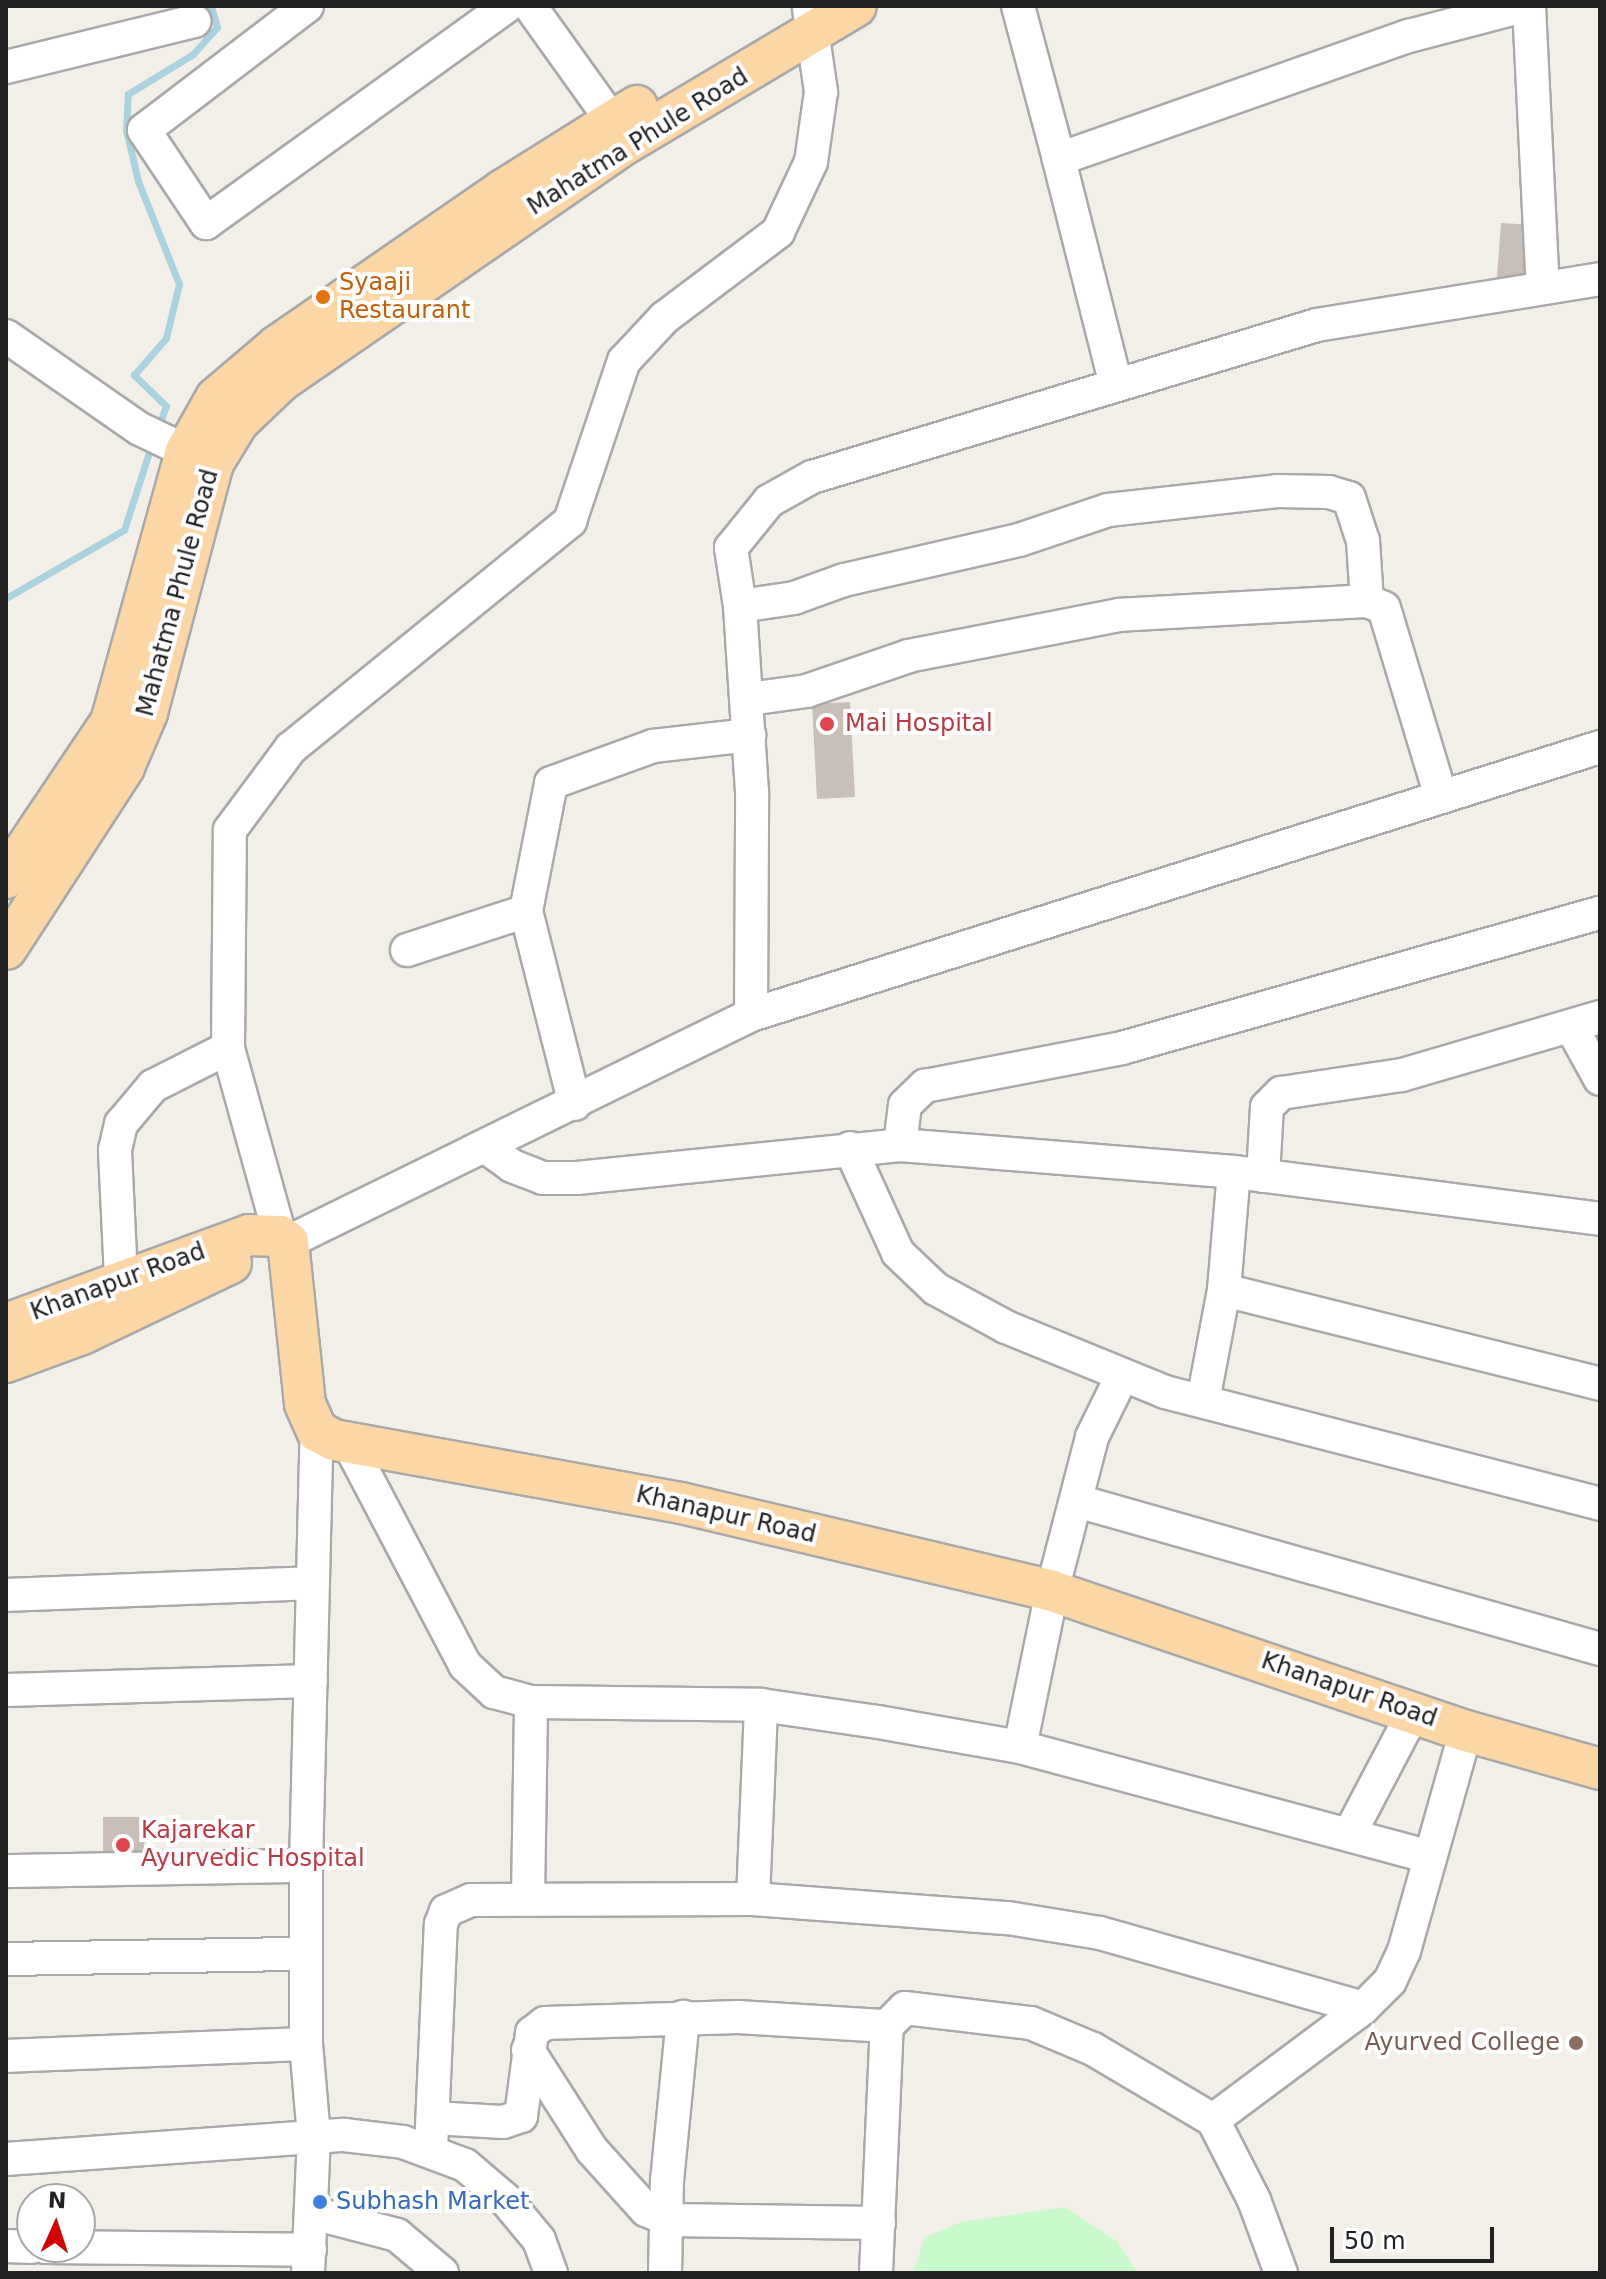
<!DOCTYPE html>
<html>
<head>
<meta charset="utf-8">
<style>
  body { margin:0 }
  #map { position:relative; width:1606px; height:2279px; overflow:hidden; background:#f2efe9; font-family:"DejaVu Sans",sans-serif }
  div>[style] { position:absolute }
  .park>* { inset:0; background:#c8facc }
  .stream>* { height:7px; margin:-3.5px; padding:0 3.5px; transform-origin:3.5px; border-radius:3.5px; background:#aad3df }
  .building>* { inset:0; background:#c7bfb8 }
  .roads { filter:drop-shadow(2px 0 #a9a9a9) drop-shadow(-2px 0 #a9a9a9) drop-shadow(0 2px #a9a9a9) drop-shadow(0 -2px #a9a9a9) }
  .minor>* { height:32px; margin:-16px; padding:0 16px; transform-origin:16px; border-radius:16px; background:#fff }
  .major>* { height:40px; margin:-20px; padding:0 20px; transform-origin:20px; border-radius:20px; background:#fcd6a4 }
  .dots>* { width:22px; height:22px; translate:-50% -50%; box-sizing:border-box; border:4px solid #fff; border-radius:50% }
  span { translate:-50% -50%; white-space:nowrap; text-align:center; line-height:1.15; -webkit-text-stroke:8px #fff; paint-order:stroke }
  .street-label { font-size:24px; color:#222 }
  .food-label { font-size:24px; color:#c56008 }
  .left { translate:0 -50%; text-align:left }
  .health-label { font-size:24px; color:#be3a42 }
  .education-label { font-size:24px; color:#785e54 }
  .right { translate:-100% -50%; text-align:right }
  .shop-label { font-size:24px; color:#366cbe }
  .frame { position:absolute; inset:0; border:8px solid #222; pointer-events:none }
  .north { position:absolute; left:16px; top:2183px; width:80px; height:80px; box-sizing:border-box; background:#fff; border:2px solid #a7a7a7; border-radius:50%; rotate:3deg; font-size:22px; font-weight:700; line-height:32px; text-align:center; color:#222 }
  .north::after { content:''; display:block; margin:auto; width:28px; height:36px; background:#d40000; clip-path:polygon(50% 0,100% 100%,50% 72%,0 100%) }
  .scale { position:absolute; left:1330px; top:2227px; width:164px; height:36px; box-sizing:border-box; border:4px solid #222; border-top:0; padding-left:10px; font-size:24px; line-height:28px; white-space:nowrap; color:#222; -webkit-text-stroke:6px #fff; paint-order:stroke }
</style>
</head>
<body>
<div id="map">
  <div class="park">
    <div style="clip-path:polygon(1065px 2207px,1118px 2242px,1138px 2273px,913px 2273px,925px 2237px,961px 2222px)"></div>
  </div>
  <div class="stream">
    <div style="left:159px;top:425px;width:20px;rotate:-70deg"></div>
    <div style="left:166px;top:406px;width:45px;rotate:-135.9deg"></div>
    <div style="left:134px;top:375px;width:49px;rotate:-49.1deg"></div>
    <div style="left:166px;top:338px;width:56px;rotate:-76.5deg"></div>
    <div style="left:179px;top:284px;width:111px;rotate:-111.7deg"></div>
    <div style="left:138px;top:181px;width:52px;rotate:-103.2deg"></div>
    <div style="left:126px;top:130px;width:36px;rotate:-87deg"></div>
    <div style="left:128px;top:94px;width:76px;rotate:-31.6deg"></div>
    <div style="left:193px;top:54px;width:36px;rotate:-48deg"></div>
    <div style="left:217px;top:27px;width:22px;rotate:-106deg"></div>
    <div style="left:6px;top:598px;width:136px;rotate:-30deg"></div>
    <div style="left:124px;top:530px;width:82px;rotate:-72.2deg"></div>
  </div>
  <div class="building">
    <div style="clip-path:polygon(1501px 223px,1534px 225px,1530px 280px,1497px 277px)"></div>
    <div style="clip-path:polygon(850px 702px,855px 797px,817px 799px,812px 704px)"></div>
    <div style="clip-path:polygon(103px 1817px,145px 1817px,144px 1862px,103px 1861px)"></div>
  </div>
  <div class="roads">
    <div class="minor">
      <div style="left:307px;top:6px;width:205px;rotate:142.7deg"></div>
      <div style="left:144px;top:130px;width:112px;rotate:56.3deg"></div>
      <div style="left:206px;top:223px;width:371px;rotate:-35.8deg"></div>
      <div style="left:530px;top:6px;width:165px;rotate:54.4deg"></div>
      <div style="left:1018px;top:6px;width:158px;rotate:75deg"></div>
      <div style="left:1529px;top:6px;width:282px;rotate:87.2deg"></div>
      <div style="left:6px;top:67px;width:194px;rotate:-13.7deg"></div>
      <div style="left:6px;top:336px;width:163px;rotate:34.8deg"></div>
      <div style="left:140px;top:429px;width:51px;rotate:25.6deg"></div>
      <div style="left:1116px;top:385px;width:233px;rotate:-104.2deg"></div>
      <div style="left:1059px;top:159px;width:371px;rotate:-19.4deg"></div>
      <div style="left:1409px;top:36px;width:118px;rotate:-14.7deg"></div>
      <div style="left:1367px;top:601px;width:18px;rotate:22deg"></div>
      <div style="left:1384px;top:608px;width:194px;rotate:73.2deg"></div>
      <div style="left:740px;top:606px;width:55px;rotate:-8.4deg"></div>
      <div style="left:794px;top:598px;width:53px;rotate:-19.8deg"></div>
      <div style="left:844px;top:580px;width:180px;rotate:-12.9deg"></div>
      <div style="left:1019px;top:540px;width:94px;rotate:-18.6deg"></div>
      <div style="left:1108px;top:510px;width:170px;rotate:-6.4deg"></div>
      <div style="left:1277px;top:491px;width:52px;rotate:1.1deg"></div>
      <div style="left:1329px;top:492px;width:21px;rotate:17deg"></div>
      <div style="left:1349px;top:498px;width:45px;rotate:72deg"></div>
      <div style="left:1363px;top:541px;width:60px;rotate:86.2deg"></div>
      <div style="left:1367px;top:601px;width:248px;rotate:176.8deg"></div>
      <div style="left:1119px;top:615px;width:214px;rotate:169deg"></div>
      <div style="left:909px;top:656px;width:108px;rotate:161.1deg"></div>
      <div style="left:807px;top:691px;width:60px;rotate:172.3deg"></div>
      <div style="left:526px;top:911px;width:199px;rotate:75.8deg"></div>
      <div style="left:407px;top:950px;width:125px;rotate:-18.1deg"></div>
      <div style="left:526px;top:911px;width:130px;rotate:-78.9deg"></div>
      <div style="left:551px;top:783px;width:109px;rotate:-19.9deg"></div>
      <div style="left:653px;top:746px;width:97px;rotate:-6.5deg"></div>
      <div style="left:751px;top:1015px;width:223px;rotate:-89.7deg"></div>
      <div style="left:752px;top:792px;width:186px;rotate:-93.7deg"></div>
      <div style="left:740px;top:606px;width:59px;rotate:-98.8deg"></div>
      <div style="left:731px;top:548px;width:60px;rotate:-51deg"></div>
      <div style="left:769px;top:501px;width:49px;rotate:-29.2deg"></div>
      <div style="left:812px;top:477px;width:527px;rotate:-16.75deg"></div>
      <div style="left:1317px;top:325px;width:287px;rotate:-9.2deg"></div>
      <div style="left:1572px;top:1028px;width:58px;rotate:61.2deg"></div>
      <div style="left:900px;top:1145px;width:40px;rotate:-82.9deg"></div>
      <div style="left:905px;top:1105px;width:28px;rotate:-44deg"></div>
      <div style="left:925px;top:1086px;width:201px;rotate:-10.9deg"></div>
      <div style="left:1122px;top:1048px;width:497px;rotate:-15.8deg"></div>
      <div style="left:486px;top:1147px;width:32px;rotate:36deg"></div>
      <div style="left:512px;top:1166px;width:33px;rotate:21deg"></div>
      <div style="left:543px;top:1178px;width:34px"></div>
      <div style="left:577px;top:1178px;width:325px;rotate:-5.8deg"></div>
      <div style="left:900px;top:1145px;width:335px;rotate:4.6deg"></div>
      <div style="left:1234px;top:1172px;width:369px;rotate:7.3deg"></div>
      <div style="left:850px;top:1148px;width:115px;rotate:65.4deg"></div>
      <div style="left:898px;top:1253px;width:52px;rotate:43.5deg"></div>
      <div style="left:936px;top:1289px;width:80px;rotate:28.5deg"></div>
      <div style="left:1006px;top:1327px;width:172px;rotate:22.2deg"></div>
      <div style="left:1165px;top:1392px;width:449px;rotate:14.4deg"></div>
      <div style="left:1263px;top:1176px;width:69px;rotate:-86.7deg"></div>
      <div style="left:1267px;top:1107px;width:20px;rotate:-45deg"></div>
      <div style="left:1281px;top:1093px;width:122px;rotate:-8.5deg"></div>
      <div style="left:1402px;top:1075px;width:206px;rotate:-16.3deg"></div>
      <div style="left:280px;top:1236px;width:195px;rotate:-105.5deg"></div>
      <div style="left:228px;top:1048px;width:218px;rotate:-89.5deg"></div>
      <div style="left:230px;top:830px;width:102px;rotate:-53.4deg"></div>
      <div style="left:291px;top:748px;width:360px;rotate:-39.1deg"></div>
      <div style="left:570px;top:521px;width:169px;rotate:-71.4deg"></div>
      <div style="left:624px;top:361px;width:59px;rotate:-47.1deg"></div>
      <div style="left:664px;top:318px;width:143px;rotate:-37deg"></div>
      <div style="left:778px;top:232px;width:77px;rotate:-64.8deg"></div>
      <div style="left:811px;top:162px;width:71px;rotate:-81.9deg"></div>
      <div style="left:821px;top:92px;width:84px;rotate:-98.2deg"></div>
      <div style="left:288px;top:1242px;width:516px;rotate:-26.12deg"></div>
      <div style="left:751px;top:1015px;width:890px;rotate:-17.52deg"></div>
      <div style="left:121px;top:1278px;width:128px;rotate:-92.7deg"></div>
      <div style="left:115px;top:1150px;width:27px;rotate:-77deg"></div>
      <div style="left:121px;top:1124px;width:50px;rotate:-49.9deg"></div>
      <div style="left:153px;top:1086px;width:84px;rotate:-26.9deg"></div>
      <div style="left:1224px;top:1290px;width:388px;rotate:14deg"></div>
      <div style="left:1203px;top:1401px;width:113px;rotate:-79.3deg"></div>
      <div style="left:1224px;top:1290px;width:118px;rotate:-85.2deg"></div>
      <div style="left:349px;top:1444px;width:250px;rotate:62.3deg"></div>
      <div style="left:465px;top:1665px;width:40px;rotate:43deg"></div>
      <div style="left:494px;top:1692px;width:38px;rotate:15deg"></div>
      <div style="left:531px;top:1702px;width:230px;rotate:0.7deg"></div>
      <div style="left:761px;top:1705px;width:118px;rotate:8.3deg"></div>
      <div style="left:878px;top:1722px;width:144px;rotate:10deg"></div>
      <div style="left:1020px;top:1747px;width:422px;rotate:15deg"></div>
      <div style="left:1077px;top:1501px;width:544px;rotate:15.8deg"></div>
      <div style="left:6px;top:1595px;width:307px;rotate:-2.2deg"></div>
      <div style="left:6px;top:1690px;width:305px;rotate:-1.7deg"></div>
      <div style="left:1020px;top:1747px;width:159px;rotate:-78.4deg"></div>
      <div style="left:1052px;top:1591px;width:159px;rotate:-75.4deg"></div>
      <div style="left:1092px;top:1437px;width:66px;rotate:-63.8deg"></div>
      <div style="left:1350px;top:1833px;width:138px;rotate:-62.3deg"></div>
      <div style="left:6px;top:1871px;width:300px;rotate:-1deg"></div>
      <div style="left:528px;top:1899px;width:197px;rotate:-89.1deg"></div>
      <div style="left:753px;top:1899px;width:194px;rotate:-87.6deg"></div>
      <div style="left:6px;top:1959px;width:300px;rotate:-1deg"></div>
      <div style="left:528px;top:2050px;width:119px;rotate:57.4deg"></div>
      <div style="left:592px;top:2150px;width:81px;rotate:48deg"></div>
      <div style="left:646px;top:2210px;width:25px;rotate:23deg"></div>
      <div style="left:669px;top:2220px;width:210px;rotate:0.8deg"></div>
      <div style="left:6px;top:2056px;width:300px;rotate:-2.3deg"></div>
      <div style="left:433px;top:2118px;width:70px;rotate:3.3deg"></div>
      <div style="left:503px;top:2122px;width:19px;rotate:-18deg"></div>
      <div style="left:521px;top:2116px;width:84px;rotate:-82.5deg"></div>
      <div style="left:532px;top:2033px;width:16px;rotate:-38deg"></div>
      <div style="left:545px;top:2023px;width:193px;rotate:-1.8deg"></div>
      <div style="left:738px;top:2017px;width:149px;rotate:3.5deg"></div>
      <div style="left:431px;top:2149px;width:225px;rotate:-87.5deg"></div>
      <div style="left:441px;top:1924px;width:14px;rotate:-69deg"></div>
      <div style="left:446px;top:1911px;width:27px;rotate:-24deg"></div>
      <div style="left:471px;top:1900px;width:282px;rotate:-0.2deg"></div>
      <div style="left:753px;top:1899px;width:256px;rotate:4.3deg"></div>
      <div style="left:1008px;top:1918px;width:93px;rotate:9.3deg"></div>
      <div style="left:1100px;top:1933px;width:273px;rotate:15.9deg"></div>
      <div style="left:6px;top:2159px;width:339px;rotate:-4.1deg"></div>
      <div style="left:344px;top:2135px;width:59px;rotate:6.8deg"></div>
      <div style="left:403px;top:2142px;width:66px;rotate:20.4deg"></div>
      <div style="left:465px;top:2165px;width:52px;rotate:40.4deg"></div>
      <div style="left:505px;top:2199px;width:53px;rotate:50.3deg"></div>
      <div style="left:539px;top:2240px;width:35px;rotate:70deg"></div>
      <div style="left:313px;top:2213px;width:87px;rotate:14.7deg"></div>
      <div style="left:397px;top:2235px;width:59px;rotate:40.2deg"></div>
      <div style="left:6px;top:2246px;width:26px;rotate:2deg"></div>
      <div style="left:45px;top:2247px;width:265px;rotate:0.6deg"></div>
      <div style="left:308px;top:2273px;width:136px;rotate:-87.5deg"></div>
      <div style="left:314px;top:2137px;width:93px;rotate:-94.9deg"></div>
      <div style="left:306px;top:2044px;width:178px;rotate:-90deg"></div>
      <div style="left:306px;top:1866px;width:435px;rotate:-88.6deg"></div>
      <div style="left:665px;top:2273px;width:92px;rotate:-88.8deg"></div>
      <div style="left:667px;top:2181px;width:165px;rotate:-84.4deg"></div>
      <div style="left:876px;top:2273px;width:247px;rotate:-87.5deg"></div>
      <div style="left:887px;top:2026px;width:25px;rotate:-45deg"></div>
      <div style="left:905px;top:2008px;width:127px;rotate:6.8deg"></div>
      <div style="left:1031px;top:2023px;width:67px;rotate:22.8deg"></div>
      <div style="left:1093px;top:2049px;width:139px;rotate:30.6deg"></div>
      <div style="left:1281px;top:2273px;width:78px;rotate:-110.3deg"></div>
      <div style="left:1254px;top:2200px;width:90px;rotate:-117.1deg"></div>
      <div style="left:1213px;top:2120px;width:187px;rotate:-36.7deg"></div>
      <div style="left:1363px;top:2008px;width:38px;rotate:-45deg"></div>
      <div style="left:1390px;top:1981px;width:33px;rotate:-65deg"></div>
      <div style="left:1404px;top:1951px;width:229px;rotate:-74.3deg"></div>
    </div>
    <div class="major">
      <div style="left:6px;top:878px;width:188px;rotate:-56.1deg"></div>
      <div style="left:111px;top:722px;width:281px;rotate:-74.5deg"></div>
      <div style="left:186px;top:451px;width:61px;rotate:-60.5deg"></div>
      <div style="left:216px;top:398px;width:80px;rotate:-40.4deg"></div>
      <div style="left:277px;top:346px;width:275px;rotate:-34.6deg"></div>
      <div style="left:503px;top:190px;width:158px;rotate:-32.1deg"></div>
      <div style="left:6px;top:949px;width:217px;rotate:-57deg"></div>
      <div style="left:124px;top:767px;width:59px;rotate:-66.9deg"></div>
      <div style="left:147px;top:713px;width:259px;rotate:-75.2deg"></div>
      <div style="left:213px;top:463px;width:48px;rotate:-58.6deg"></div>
      <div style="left:238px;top:422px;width:59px;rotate:-43.6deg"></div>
      <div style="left:281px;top:381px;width:421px;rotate:-34.6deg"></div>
      <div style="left:628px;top:142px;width:265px;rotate:-30.8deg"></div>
      <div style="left:6px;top:1324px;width:259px;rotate:-20.1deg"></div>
      <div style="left:249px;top:1235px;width:31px;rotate:2deg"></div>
      <div style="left:280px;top:1236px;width:10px;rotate:37deg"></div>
      <div style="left:288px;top:1242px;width:163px;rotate:84deg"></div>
      <div style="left:305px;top:1404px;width:30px;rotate:66deg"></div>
      <div style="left:317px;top:1431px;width:19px;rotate:28deg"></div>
      <div style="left:334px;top:1440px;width:353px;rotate:10.3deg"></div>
      <div style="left:681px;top:1503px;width:381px;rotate:13.3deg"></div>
      <div style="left:1052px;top:1591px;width:437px;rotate:18.7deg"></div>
      <div style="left:1466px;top:1731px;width:139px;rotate:15.8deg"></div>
      <div style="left:6px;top:1362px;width:81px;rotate:-20.2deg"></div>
      <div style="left:82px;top:1334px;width:165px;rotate:-25.5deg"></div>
    </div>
  </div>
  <div class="dots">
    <div style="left:323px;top:297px;background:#e8710a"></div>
    <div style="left:827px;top:724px;background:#e0444e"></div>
    <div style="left:123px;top:1845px;background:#e0444e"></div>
    <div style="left:1576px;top:2043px;background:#8d6e63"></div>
    <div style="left:320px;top:2202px;background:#3f7fe0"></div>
  </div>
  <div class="street-label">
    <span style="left:638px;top:142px;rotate:-32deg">Mahatma Phule Road</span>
    <span style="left:178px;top:593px;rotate:-75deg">Mahatma Phule Road</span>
    <span style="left:118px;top:1282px;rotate:-20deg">Khanapur Road</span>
    <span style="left:726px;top:1515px;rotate:13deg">Khanapur Road</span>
    <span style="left:1349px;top:1690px;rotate:19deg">Khanapur Road</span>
  </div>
  <div class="food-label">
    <span class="left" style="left:339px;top:297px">Syaaji<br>Restaurant</span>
  </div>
  <div class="health-label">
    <span class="left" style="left:845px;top:724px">Mai Hospital</span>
    <span class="left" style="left:141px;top:1845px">Kajarekar<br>Ayurvedic Hospital</span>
  </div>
  <div class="education-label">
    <span class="right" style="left:1560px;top:2043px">Ayurved College</span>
  </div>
  <div class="shop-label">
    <span class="left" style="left:336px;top:2202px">Subhash Market</span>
  </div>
  <div class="frame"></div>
  <div class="north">N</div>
  <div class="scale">50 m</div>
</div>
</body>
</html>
